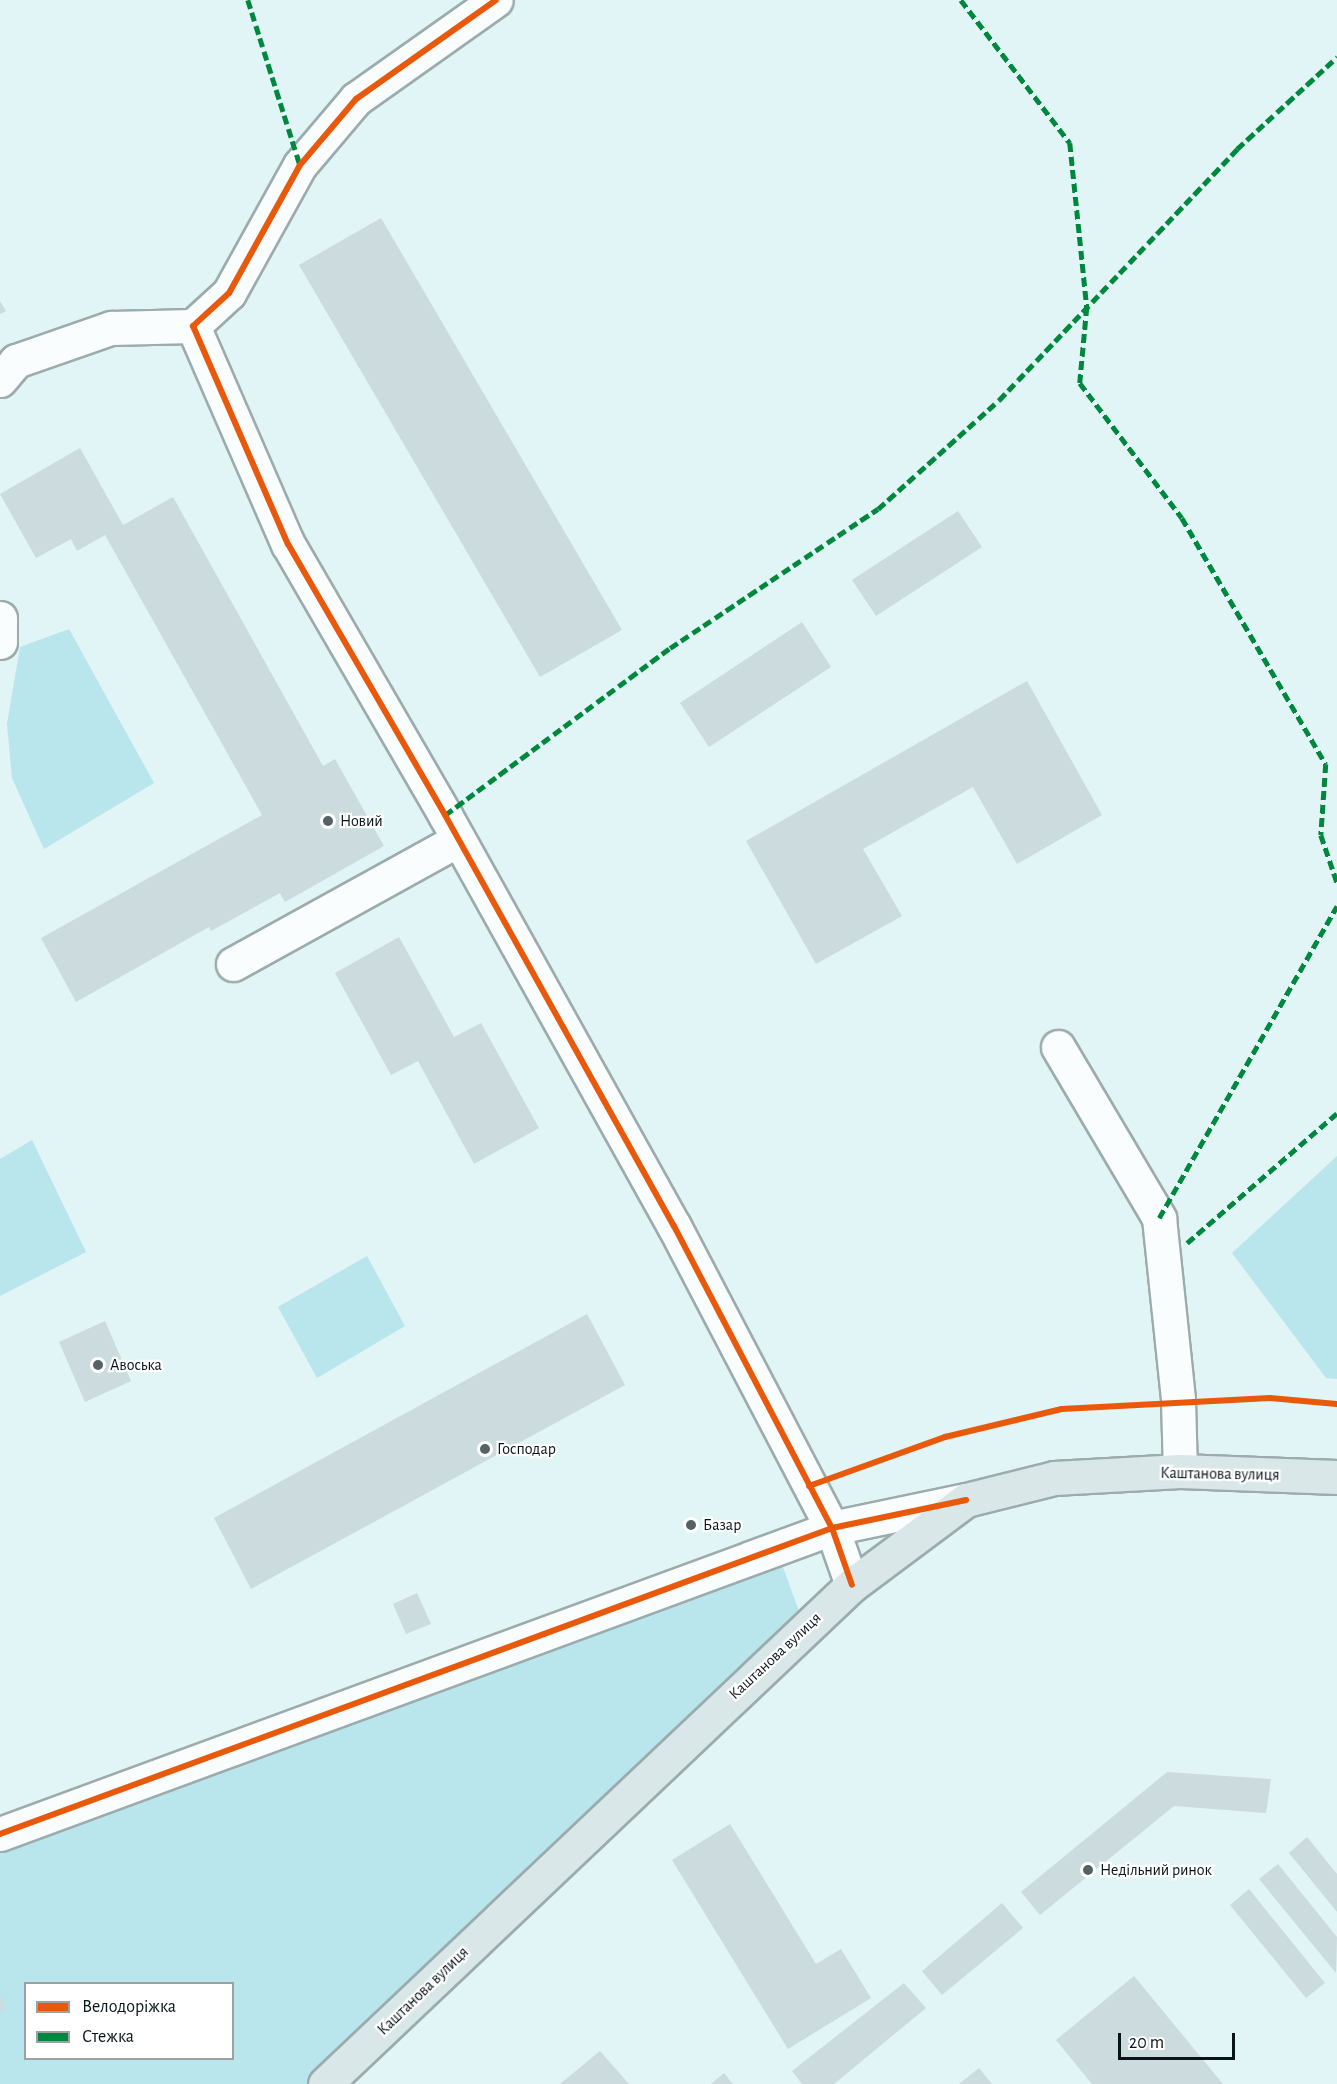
<!DOCTYPE html>
<html>
<head>
<meta charset="utf-8">
<style>
  body { margin:0 }
  #map { position:relative; width:1337px; height:2084px; overflow:hidden; background:#e1f4f6; font-family:"Alegreya Sans",sans-serif }
  div>[style] { position:absolute }
  .green>* { inset:0; background:#b9e5ec }
  .building>* { inset:0; background:#ccdbdd }
  .roads { filter:drop-shadow(2px 0 #9cabac) drop-shadow(-2px 0 #9cabac) drop-shadow(0 2px #9cabac) drop-shadow(0 -2px #9cabac) }
  .minor>* { height:33px; margin:-16.5px; padding:0 16.5px; transform-origin:16.5px; border-radius:16.5px; background:#fafdfe }
  .major>* { height:33px; margin:-16.5px; padding:0 16.5px; transform-origin:16.5px; border-radius:16.5px; background:#dae7e9 }
  .quiet>* { height:4.5px; margin-top:-2.25px; transform-origin:0; background:repeating-linear-gradient(90deg,#00873e 0 9px,transparent 0 13.5px) }
  .cycleway>* { height:6px; margin:-3px; padding:0 3px; transform-origin:3px; border-radius:3px; background:#e8590c }
  .dots>* { width:16px; height:16px; translate:-50% -50%; box-sizing:border-box; border:3px solid #fff; border-radius:50% }
  span { translate:-50% -50%; white-space:nowrap; text-align:center; line-height:1.15; -webkit-text-stroke:4.5px #fff; paint-order:stroke }
  .poi-label { font-size:16px; color:#081416 }
  .left { translate:0 -50%; text-align:left }
  .street-label { font-size:16px; color:#081416 }
  .legend { position:absolute; left:24px; top:1982px; width:210px; height:78px; box-sizing:border-box; background:#fff; border:2px solid #9ca1a2; margin:0; padding:8px 10px; list-style:none; font-size:18px; color:#081416 }
  .legend li { display:flex; align-items:center; gap:12px; height:30px }
  .legend b { width:30px; border:2px solid #9ca1a2 }
  .scale { position:absolute; left:1118px; top:2033px; width:117px; height:27px; box-sizing:border-box; border:3px solid #081416; border-top:0; padding-left:8px; font-size:18px; line-height:21px; white-space:nowrap; color:#081416; -webkit-text-stroke:4px #fff; paint-order:stroke }
</style>
</head>
<body>
<div id="map">
  <div class="green">
    <div style="clip-path:polygon(69px 629px,154px 783px,44px 849px,12px 778px,7px 724px,20px 647px)"></div>
    <div style="clip-path:polygon(32px 1140px,86px 1252px,0 1296px,0 1159px)"></div>
    <div style="clip-path:polygon(1337px 1156px,1337px 1379px,1326px 1378px,1232px 1253px)"></div>
    <div style="clip-path:polygon(367px 1256px,405px 1326px,317px 1378px,278px 1307px)"></div>
    <div style="clip-path:polygon(evenodd,776px 1548px,805px 1628px,325px 2084px,0 2084px,0 1834px,776px 1548px,26px 1984px,232px 1984px,232px 2058px,26px 2058px,26px 1984px)"></div>
  </div>
  <div class="building">
    <div style="clip-path:polygon(381px 218px,622px 630px,540px 677px,299px 265px)"></div>
    <div style="clip-path:polygon(0 301px,6px 311px,0 314px)"></div>
    <div style="clip-path:polygon(80px 448px,123px 525px,173px 497px,323px 766px,335px 759px,384px 846px,285px 902px,280px 893px,211px 931px,209px 927px,76px 1002px,41px 938px,262px 815px,105px 535px,77px 551px,71px 539px,36px 558px,0 494px)"></div>
    <div style="clip-path:polygon(958px 511px,982px 547px,876px 616px,852px 580px)"></div>
    <div style="clip-path:polygon(802px 622px,831px 667px,709px 747px,680px 703px)"></div>
    <div style="clip-path:polygon(1027px 681px,1102px 815px,1017px 864px,973px 787px,863px 849px,902px 916px,816px 964px,746px 841px)"></div>
    <div style="clip-path:polygon(399px 937px,454px 1037px,481px 1023px,539px 1128px,474px 1164px,418px 1061px,391px 1075px,335px 973px)"></div>
    <div style="clip-path:polygon(587px 1314px,625px 1385px,251px 1589px,214px 1518px)"></div>
    <div style="clip-path:polygon(105px 1321px,131px 1381px,85px 1402px,59px 1342px)"></div>
    <div style="clip-path:polygon(417px 1593px,431px 1624px,406px 1634px,393px 1604px)"></div>
    <div style="clip-path:polygon(1167px 1772px,1271px 1779px,1266px 1813px,1174px 1806px,1040px 1915px,1021px 1892px)"></div>
    <div style="clip-path:polygon(730px 1824px,816px 1964px,841px 1949px,871px 1998px,788px 2049px,672px 1860px)"></div>
    <div style="clip-path:polygon(1307px 1837px,1337px 1874px,1337px 1912px,1289px 1853px)"></div>
    <div style="clip-path:polygon(1278px 1864px,1337px 1937px,1336px 1973px,1259px 1879px)"></div>
    <div style="clip-path:polygon(1249px 1889px,1325px 1983px,1306px 1998px,1230px 1905px)"></div>
    <div style="clip-path:polygon(1002px 1903px,1023px 1928px,942px 1995px,922px 1971px)"></div>
    <div style="clip-path:polygon(1134px 1976px,1223px 2084px,1092px 2084px,1056px 2040px)"></div>
    <div style="clip-path:polygon(904px 1983px,926px 2008px,834px 2084px,802px 2084px,792px 2071px)"></div>
    <div style="clip-path:polygon(0 1995px,6px 2010px,0 2012px)"></div>
    <div style="clip-path:polygon(600px 2051px,629px 2084px,560px 2084px)"></div>
    <div style="clip-path:polygon(979px 2068px,992px 2084px,959px 2084px)"></div>
    <div style="clip-path:polygon(724px 2073px,733px 2084px,711px 2084px)"></div>
  </div>
  <div class="roads">
    <div class="minor">
      <div style="left:193px;top:326px;width:238px;rotate:66.5deg"></div>
      <div style="left:288px;top:544px;width:313px;rotate:59.9deg"></div>
      <div style="left:445px;top:815px;width:470px;rotate:60.9deg"></div>
      <div style="left:674px;top:1226px;width:341px;rotate:62.4deg"></div>
      <div style="left:832px;top:1528px;width:60px;rotate:70.7deg"></div>
      <div style="left:0;top:380px;width:25px;rotate:-50deg"></div>
      <div style="left:16px;top:361px;width:101px;rotate:-19.2deg"></div>
      <div style="left:111px;top:328px;width:82px;rotate:-1.4deg"></div>
      <div style="left:193px;top:326px;width:49px;rotate:-42.5deg"></div>
      <div style="left:229px;top:293px;width:146px;rotate:-61deg"></div>
      <div style="left:300px;top:165px;width:87px;rotate:-49.7deg"></div>
      <div style="left:356px;top:99px;width:171px;rotate:-35.3deg"></div>
      <div style="left:0;top:618px;width:24px;rotate:90deg"></div>
      <div style="left:233px;top:964px;width:257px;rotate:-28.9deg"></div>
      <div style="left:1058px;top:1047px;width:199px;rotate:59.4deg"></div>
      <div style="left:1159px;top:1218px;width:183px;rotate:84deg"></div>
      <div style="left:1178px;top:1400px;width:71px;rotate:88.4deg"></div>
      <div style="left:0;top:1834px;width:886px;rotate:-20.19deg"></div>
      <div style="left:832px;top:1528px;width:137px;rotate:-11.8deg"></div>
    </div>
    <div class="major">
      <div style="left:325px;top:2084px;width:726px;rotate:-43.44deg"></div>
      <div style="left:852px;top:1585px;width:142px;rotate:-36.7deg"></div>
      <div style="left:966px;top:1500px;width:91px;rotate:-14deg"></div>
      <div style="left:1054px;top:1478px;width:126px;rotate:-3.2deg"></div>
      <div style="left:1180px;top:1471px;width:157px;rotate:2.2deg"></div>
    </div>
  </div>
  <div class="quiet">
    <div style="left:248px;top:0;width:173px;rotate:72.5deg"></div>
    <div style="left:961px;top:0;width:180px;rotate:52.7deg"></div>
    <div style="left:1070px;top:143px;width:165px;rotate:84.1deg"></div>
    <div style="left:1087px;top:307px;width:76px;rotate:95.3deg"></div>
    <div style="left:1080px;top:383px;width:169px;rotate:52.9deg"></div>
    <div style="left:1182px;top:518px;width:285px;rotate:59.7deg"></div>
    <div style="left:1326px;top:764px;width:71px;rotate:94deg"></div>
    <div style="left:1321px;top:835px;width:50px;rotate:71.2deg"></div>
    <div style="left:445px;top:815px;width:280px;rotate:-36.6deg"></div>
    <div style="left:670px;top:648px;width:250px;rotate:-33.8deg"></div>
    <div style="left:878px;top:509px;width:163px;rotate:-42deg"></div>
    <div style="left:999px;top:400px;width:346px;rotate:-46.5deg"></div>
    <div style="left:1237px;top:149px;width:136px;rotate:-42.6deg"></div>
    <div style="left:1159px;top:1218px;width:359px;rotate:-60.3deg"></div>
    <div style="left:1187px;top:1243px;width:198px;rotate:-40.9deg"></div>
  </div>
  <div class="cycleway">
    <div style="left:496px;top:0;width:171px;rotate:144.7deg"></div>
    <div style="left:356px;top:99px;width:87px;rotate:130.3deg"></div>
    <div style="left:300px;top:165px;width:146px;rotate:119deg"></div>
    <div style="left:229px;top:293px;width:49px;rotate:137.5deg"></div>
    <div style="left:193px;top:326px;width:238px;rotate:66.5deg"></div>
    <div style="left:288px;top:544px;width:313px;rotate:59.9deg"></div>
    <div style="left:445px;top:815px;width:470px;rotate:60.9deg"></div>
    <div style="left:674px;top:1226px;width:341px;rotate:62.4deg"></div>
    <div style="left:832px;top:1528px;width:60px;rotate:70.7deg"></div>
    <div style="left:809px;top:1486px;width:145px;rotate:-19.8deg"></div>
    <div style="left:945px;top:1437px;width:120px;rotate:-13.5deg"></div>
    <div style="left:1062px;top:1409px;width:208px;rotate:-3deg"></div>
    <div style="left:1270px;top:1398px;width:67px;rotate:5.1deg"></div>
    <div style="left:0;top:1834px;width:886px;rotate:-20.19deg"></div>
    <div style="left:832px;top:1528px;width:137px;rotate:-11.8deg"></div>
  </div>
  <div class="dots">
    <div style="left:328px;top:821px;background:#546264"></div>
    <div style="left:98px;top:1365px;background:#546264"></div>
    <div style="left:485px;top:1449px;background:#546264"></div>
    <div style="left:691px;top:1525px;background:#546264"></div>
    <div style="left:1088px;top:1870px;background:#546264"></div>
  </div>
  <div class="poi-label">
    <span class="left" style="left:340px;top:821px">Новий</span>
    <span class="left" style="left:110px;top:1365px">Авоська</span>
    <span class="left" style="left:497px;top:1449px">Господар</span>
    <span class="left" style="left:703px;top:1525px">Базар</span>
    <span class="left" style="left:1100px;top:1870px">Недільний ринок</span>
  </div>
  <div class="street-label">
    <span style="left:1220px;top:1474px;rotate:1deg">Каштанова вулиця</span>
    <span style="left:775px;top:1656px;rotate:-43deg">Каштанова вулиця</span>
    <span style="left:423px;top:1991px;rotate:-44deg">Каштанова вулиця</span>
  </div>
  <ul class="legend">
  <li><b style="height:8px;background:#e8590c"></b>Велодоріжка</li>
  <li><b style="height:8px;background:#00873e"></b>Стежка</li>
  </ul>
  <div class="scale">20 m</div>
</div>
</body>
</html>
